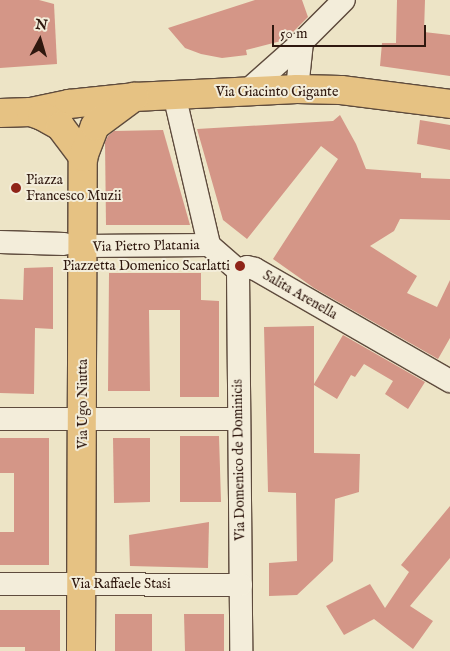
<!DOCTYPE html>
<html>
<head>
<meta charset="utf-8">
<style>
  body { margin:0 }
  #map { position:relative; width:450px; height:651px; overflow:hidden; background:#ede4c6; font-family:"IM FELL English",serif }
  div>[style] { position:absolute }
  .building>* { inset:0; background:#d49687 }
  .roads { filter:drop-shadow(1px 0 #5e4b3d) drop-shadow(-1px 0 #5e4b3d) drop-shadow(0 1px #5e4b3d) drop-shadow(0 -1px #5e4b3d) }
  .minor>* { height:22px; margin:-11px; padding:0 11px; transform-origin:11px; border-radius:11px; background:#f3edda }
  .major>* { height:28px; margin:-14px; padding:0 14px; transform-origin:14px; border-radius:14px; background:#e6c283 }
  .dots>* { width:14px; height:14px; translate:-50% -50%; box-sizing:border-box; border:2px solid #f3edda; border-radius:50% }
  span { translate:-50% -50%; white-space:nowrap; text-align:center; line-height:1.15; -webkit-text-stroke:4px #f3edda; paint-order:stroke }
  .street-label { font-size:14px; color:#2f180f }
  .poi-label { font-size:14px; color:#2f180f }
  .left { translate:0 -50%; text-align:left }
  .right { translate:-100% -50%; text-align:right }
  .north { position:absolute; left:15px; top:15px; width:50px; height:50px; -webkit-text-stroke:4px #f3edda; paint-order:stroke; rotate:6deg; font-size:14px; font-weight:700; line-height:20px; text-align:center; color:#2f180f }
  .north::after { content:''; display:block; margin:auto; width:18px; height:22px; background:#2f180f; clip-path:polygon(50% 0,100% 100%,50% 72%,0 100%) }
  .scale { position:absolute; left:272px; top:25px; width:154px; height:22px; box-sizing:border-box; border:2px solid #2f180f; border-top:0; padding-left:6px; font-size:15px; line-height:18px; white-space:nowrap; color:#2f180f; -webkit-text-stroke:4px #f3edda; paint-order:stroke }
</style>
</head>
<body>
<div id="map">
  <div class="building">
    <div style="clip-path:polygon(0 0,39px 0,54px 4px,57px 64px,0 68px)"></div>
    <div style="clip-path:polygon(255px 0,302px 0,308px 17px,285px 40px,246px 50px,247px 55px,222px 58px,201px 54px,185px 48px,168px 28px)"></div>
    <div style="clip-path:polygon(397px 0,425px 0,424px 32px,450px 35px,450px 76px,380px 66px,382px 43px,396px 43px)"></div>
    <div style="clip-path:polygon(340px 115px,356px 144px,366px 169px,421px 173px,421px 178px,450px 179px,450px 220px,400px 219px,394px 231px,370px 246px,417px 276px,407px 293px,437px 307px,450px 280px,450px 338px,438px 359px,314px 288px,273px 259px,338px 159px,321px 146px,247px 239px,223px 220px,197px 129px,333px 121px)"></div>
    <div style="clip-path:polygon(420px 120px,450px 125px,450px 150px,417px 144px)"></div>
    <div style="clip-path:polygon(163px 130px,190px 225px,106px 225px,105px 142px,108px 136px,114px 131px)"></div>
    <div style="clip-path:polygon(53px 267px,53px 329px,35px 328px,34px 394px,0 393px,0 299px,23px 300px,24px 268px)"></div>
    <div style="clip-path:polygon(109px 273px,201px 273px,201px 300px,219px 301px,219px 397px,180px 397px,180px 310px,149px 310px,150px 391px,108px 391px)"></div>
    <div style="clip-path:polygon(314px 326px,314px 384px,343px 335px,425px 382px,408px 409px,385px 394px,393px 381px,364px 364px,355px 377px,351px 375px,337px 399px,314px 385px,314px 453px,360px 454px,359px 492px,335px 499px,333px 561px,297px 595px,269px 596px,269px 563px,297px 561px,296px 493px,268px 492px,264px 327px)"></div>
    <div style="clip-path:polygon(180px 436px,219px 436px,221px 502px,180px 502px)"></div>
    <div style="clip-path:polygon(0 438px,49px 438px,49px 565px,0 565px,0 532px,14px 532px,14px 473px,0 473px)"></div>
    <div style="clip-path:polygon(113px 438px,150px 438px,150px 502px,114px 503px)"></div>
    <div style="clip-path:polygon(450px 506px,450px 558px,410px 606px,433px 621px,413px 649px,374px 619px,344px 635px,326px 606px,370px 584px,385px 608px,409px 572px,401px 565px)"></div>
    <div style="clip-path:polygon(209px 522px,208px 568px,130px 566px,129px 535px)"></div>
    <div style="clip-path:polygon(0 610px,60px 610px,60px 651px,25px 651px,25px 647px,0 647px)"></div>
    <div style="clip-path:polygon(115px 614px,152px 614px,152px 651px,115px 651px)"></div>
    <div style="clip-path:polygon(184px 614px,224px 614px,224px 651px,185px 651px)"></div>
  </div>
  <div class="roads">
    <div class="minor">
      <div style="left:297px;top:89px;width:47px;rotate:-83.9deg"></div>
      <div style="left:248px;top:90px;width:72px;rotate:-41.6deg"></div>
      <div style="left:302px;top:42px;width:59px;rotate:-45deg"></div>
      <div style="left:174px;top:94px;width:155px;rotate:76.9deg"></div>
      <div style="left:209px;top:245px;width:38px;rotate:41deg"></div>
      <div style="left:0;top:242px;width:64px;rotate:1.8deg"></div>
      <div style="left:83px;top:246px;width:126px;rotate:-0.5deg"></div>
      <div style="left:238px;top:270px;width:381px;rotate:89.5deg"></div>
      <div style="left:238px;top:270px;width:9px;rotate:-18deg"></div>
      <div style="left:247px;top:267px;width:8px;rotate:14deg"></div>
      <div style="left:255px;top:269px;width:225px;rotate:29.9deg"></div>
      <div style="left:0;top:419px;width:238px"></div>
      <div style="left:0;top:584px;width:241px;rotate:0.2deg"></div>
    </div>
    <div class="major">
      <div style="left:31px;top:112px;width:39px;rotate:-12deg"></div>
      <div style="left:69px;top:104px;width:65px;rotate:-6.1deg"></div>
      <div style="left:134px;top:97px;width:163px;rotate:-2.8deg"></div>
      <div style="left:297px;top:89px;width:44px;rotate:1.3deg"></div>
      <div style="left:341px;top:90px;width:110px;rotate:7.3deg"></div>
      <div style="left:0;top:113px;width:31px;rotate:-2deg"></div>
      <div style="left:31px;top:112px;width:12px;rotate:20deg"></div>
      <div style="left:42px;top:116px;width:21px;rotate:29deg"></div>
      <div style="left:60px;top:126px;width:39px;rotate:53deg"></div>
      <div style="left:81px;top:651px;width:494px;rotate:-89.8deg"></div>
      <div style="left:83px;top:157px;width:33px;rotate:-69deg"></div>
      <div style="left:95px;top:126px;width:49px;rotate:-36.6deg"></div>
    </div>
  </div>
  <div class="dots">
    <div style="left:16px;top:188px;background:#8f2418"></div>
    <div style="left:240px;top:266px;background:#8f2418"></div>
  </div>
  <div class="street-label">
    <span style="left:277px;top:92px">Via Giacinto Gigante</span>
    <span style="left:146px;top:246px;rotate:-1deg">Via Pietro Platania</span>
    <span style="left:300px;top:295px;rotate:30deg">Salita Arenella</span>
    <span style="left:83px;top:404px;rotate:-90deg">Via Ugo Niutta</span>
    <span style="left:239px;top:460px;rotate:-91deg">Via Domenico de Dominicis</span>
    <span style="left:121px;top:584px">Via Raffaele Stasi</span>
  </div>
  <div class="poi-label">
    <span class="left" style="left:26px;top:188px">Piazza<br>Francesco Muzii</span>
    <span class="right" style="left:230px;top:266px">Piazzetta Domenico Scarlatti</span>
  </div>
  <div class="north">N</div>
  <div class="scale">50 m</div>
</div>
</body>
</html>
